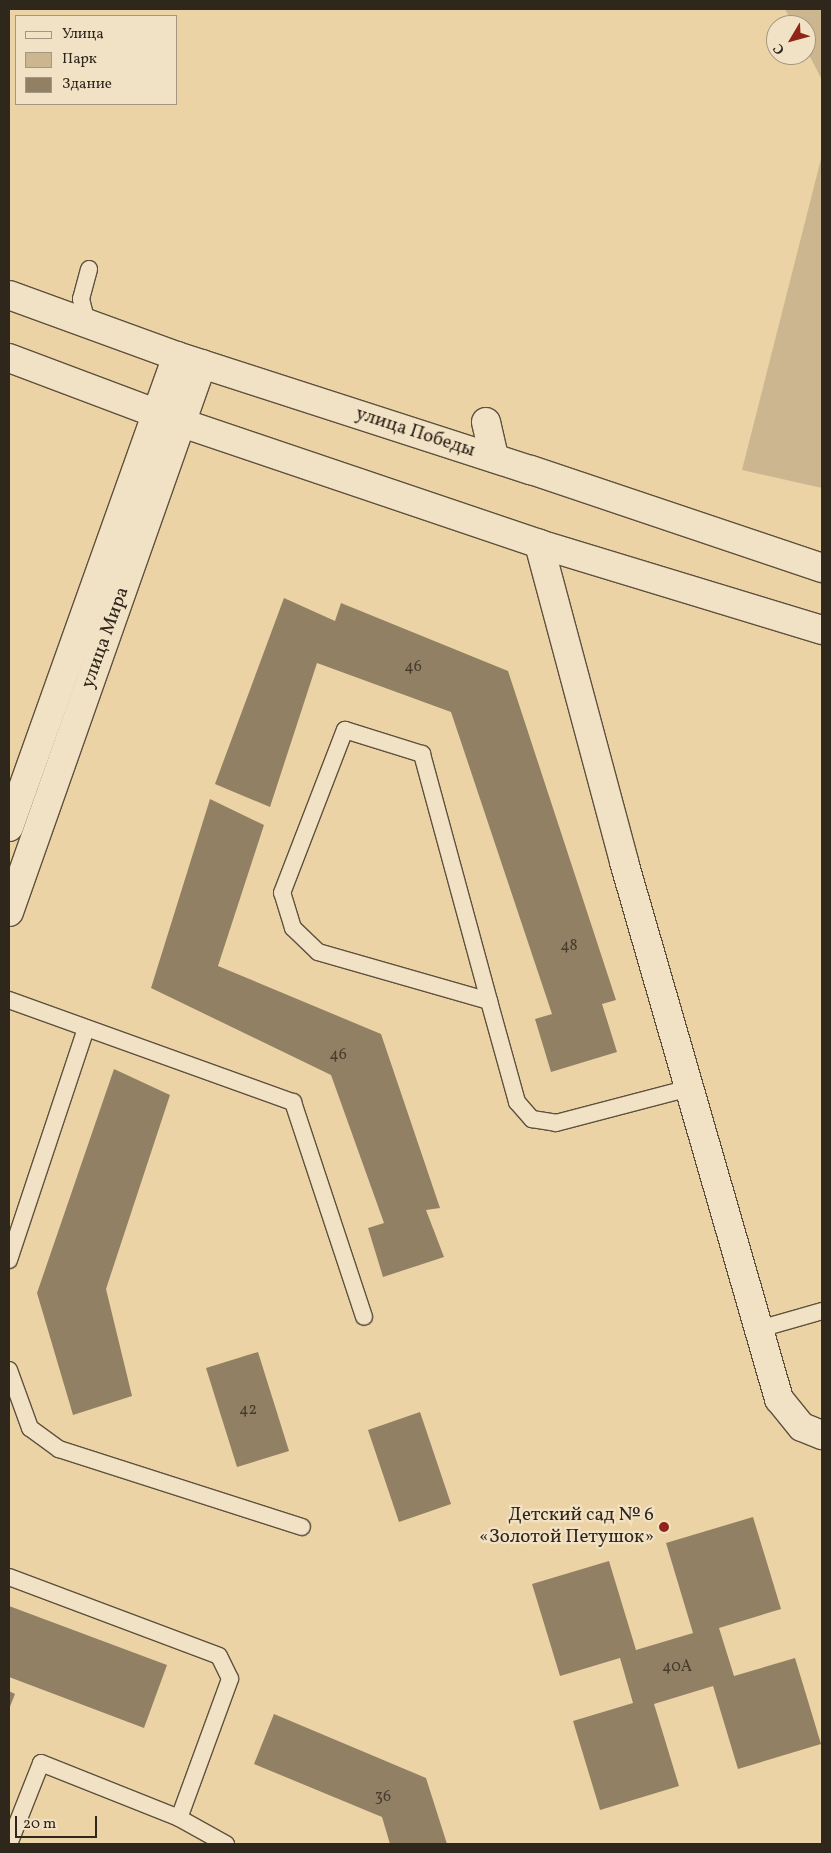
<!DOCTYPE html>
<html>
<head>
<meta charset="utf-8">
<style>
  body { margin:0 }
  #map { position:relative; width:831px; height:1853px; overflow:hidden; background:#ebd3a6; font-family:Vollkorn,serif }
  div>[style] { position:absolute }
  .green>* { inset:0; background:#cbb68f }
  .building>* { inset:0; background:#918064 }
  .roads { filter:drop-shadow(1px 0 #5e513e) drop-shadow(-1px 0 #5e513e) drop-shadow(0 1px #5e513e) drop-shadow(0 -1px #5e513e) }
  .service>* { height:16px; margin:-8px; padding:0 8px; transform-origin:8px; border-radius:8px; background:#f2e2c5 }
  .minor>* { height:28px; margin:-14px; padding:0 14px; transform-origin:14px; border-radius:14px; background:#f2e2c5 }
  .tertiary>* { height:28px; margin:-14px; padding:0 14px; transform-origin:14px; border-radius:14px; background:#f2e2c5 }
  .dots>* { width:14px; height:14px; translate:-50% -50%; box-sizing:border-box; border:2px solid #f2e2c5; border-radius:50% }
  span { translate:-50% -50%; white-space:nowrap; text-align:center; line-height:1.15; -webkit-text-stroke:4.5px #f2e2c5; paint-order:stroke }
  .number-label { font-size:16px; color:#483c2e }
  .number-label span { -webkit-text-stroke-width:0 }
  .street-label { font-size:19px; color:#2f261c }
  .poi-label { font-size:19px; color:#2f261c }
  .right { translate:-100% -50%; text-align:right }
  .frame { position:absolute; inset:0; border:10px solid #2f261c; pointer-events:none }
  .legend { position:absolute; left:15px; top:15px; width:162px; height:90px; box-sizing:border-box; background:#f2e2c5; border:1px solid #a49781; margin:0; padding:6px 9px; list-style:none; font-size:15px; color:#2f261c }
  .legend li { display:flex; align-items:center; gap:10px; height:25px }
  .legend b { width:25px; border:1px solid #a49781 }
  .north { position:absolute; left:766px; top:15px; width:50px; height:50px; box-sizing:border-box; background:#f2e2c5; border:1px solid #a49781; border-radius:50%; rotate:233deg; font-size:14px; font-weight:700; line-height:20px; text-align:center; color:#2f261c }
  .north::after { content:''; display:block; margin:auto; width:18px; height:22px; background:#8f2418; clip-path:polygon(50% 0,100% 100%,50% 72%,0 100%) }
  .scale { position:absolute; left:15px; top:1816px; width:82px; height:22px; box-sizing:border-box; border:2px solid #2f261c; border-top:0; padding-left:6px; font-size:15px; line-height:18px; white-space:nowrap; color:#2f261c; -webkit-text-stroke:4px #f2e2c5; paint-order:stroke }
</style>
</head>
<body>
<div id="map">
  <div class="green">
    <div style="clip-path:polygon(785px 9px,822px 9px,822px 80px,806px 49px,806px 25px,793px 25px)"></div>
    <div style="clip-path:polygon(822px 155px,822px 488px,742px 470px)"></div>
  </div>
  <div class="building">
    <div style="clip-path:polygon(284px 598px,335px 621px,341px 603px,508px 671px,616px 1000px,602px 1004px,617px 1052px,551px 1072px,535px 1019px,552px 1014px,451px 712px,317px 663px,270px 807px,215px 784px)"></div>
    <div style="clip-path:polygon(210px 799px,264px 825px,218px 966px,381px 1034px,440px 1208px,426px 1210px,444px 1257px,383px 1277px,368px 1228px,384px 1223px,331px 1075px,151px 988px)"></div>
    <div style="clip-path:polygon(114px 1069px,170px 1095px,106px 1289px,132px 1396px,73px 1415px,37px 1293px)"></div>
    <div style="clip-path:polygon(258px 1352px,289px 1451px,237px 1467px,206px 1368px)"></div>
    <div style="clip-path:polygon(420px 1412px,451px 1504px,399px 1522px,368px 1430px)"></div>
    <div style="clip-path:polygon(753px 1517px,781px 1609px,719px 1628px,734px 1676px,795px 1658px,821px 1744px,738px 1769px,713px 1686px,654px 1704px,679px 1786px,600px 1810px,573px 1721px,633px 1703px,620px 1658px,560px 1676px,532px 1584px,609px 1561px,636px 1650px,693px 1633px,666px 1543px)"></div>
    <div style="clip-path:polygon(9px 1606px,167px 1665px,144px 1728px,9px 1677px)"></div>
    <div style="clip-path:polygon(9px 1691px,15px 1694px,9px 1709px)"></div>
    <div style="clip-path:polygon(274px 1714px,426px 1778px,447px 1844px,390px 1844px,382px 1817px,254px 1764px)"></div>
  </div>
  <div class="roads">
    <div class="service">
      <div style="left:87px;top:323px;width:25px;rotate:-104deg"></div>
      <div style="left:81px;top:299px;width:31px;rotate:-75deg"></div>
      <div style="left:9px;top:1000px;width:302px;rotate:19.8deg"></div>
      <div style="left:293px;top:1102px;width:226px;rotate:71.7deg"></div>
      <div style="left:489px;top:1001px;width:178px;rotate:-164deg"></div>
      <div style="left:318px;top:952px;width:35px;rotate:-136deg"></div>
      <div style="left:293px;top:928px;width:37px;rotate:-107deg"></div>
      <div style="left:282px;top:893px;width:175px;rotate:-68.9deg"></div>
      <div style="left:345px;top:730px;width:81px;rotate:17.3deg"></div>
      <div style="left:422px;top:754px;width:256px;rotate:74.8deg"></div>
      <div style="left:489px;top:1001px;width:105px;rotate:74.5deg"></div>
      <div style="left:517px;top:1102px;width:23px;rotate:49deg"></div>
      <div style="left:532px;top:1119px;width:24px;rotate:9deg"></div>
      <div style="left:556px;top:1123px;width:138px;rotate:-14.7deg"></div>
      <div style="left:9px;top:1260px;width:244px;rotate:-71.6deg"></div>
      <div style="left:759px;top:1329px;width:66px;rotate:-15.9deg"></div>
      <div style="left:9px;top:1370px;width:62px;rotate:70.1deg"></div>
      <div style="left:30px;top:1428px;width:36px;rotate:36deg"></div>
      <div style="left:59px;top:1449px;width:255px;rotate:17.8deg"></div>
      <div style="left:9px;top:1577px;width:224px;rotate:20.6deg"></div>
      <div style="left:219px;top:1656px;width:25px;rotate:64deg"></div>
      <div style="left:230px;top:1679px;width:148px;rotate:110.1deg"></div>
      <div style="left:9px;top:1844px;width:87px;rotate:-68.4deg"></div>
      <div style="left:41px;top:1763px;width:149px;rotate:21.7deg"></div>
      <div style="left:179px;top:1818px;width:54px;rotate:29deg"></div>
    </div>
    <div class="minor">
      <div style="left:486px;top:422px;width:37px;rotate:77deg"></div>
      <div style="left:539px;top:544px;width:329px;rotate:75deg"></div>
      <div style="left:624px;top:862px;width:559px;rotate:73.9deg"></div>
      <div style="left:779px;top:1399px;width:36px;rotate:51deg"></div>
      <div style="left:802px;top:1427px;width:22px;rotate:22deg"></div>
    </div>
    <div class="tertiary">
      <div style="left:9px;top:295px;width:179px;rotate:20deg"></div>
      <div style="left:177px;top:356px;width:372px;rotate:17.9deg"></div>
      <div style="left:531px;top:470px;width:307px;rotate:18.6deg"></div>
      <div style="left:9px;top:358px;width:185px;rotate:20.6deg"></div>
      <div style="left:182px;top:423px;width:377px;rotate:18.7deg"></div>
      <div style="left:539px;top:544px;width:296px;rotate:16.9deg"></div>
      <div style="left:9px;top:827px;width:500px;rotate:-70.37deg"></div>
      <div style="left:9px;top:912px;width:581px;rotate:-70.6deg"></div>
    </div>
  </div>
  <div class="dots">
    <div style="left:664px;top:1527px;background:#8f2418"></div>
  </div>
  <div class="number-label">
    <span style="left:413px;top:667px">46</span>
    <span style="left:569px;top:946px">48</span>
    <span style="left:338px;top:1055px">46</span>
    <span style="left:248px;top:1410px">42</span>
    <span style="left:677px;top:1667px">40А</span>
    <span style="left:383px;top:1797px">36</span>
  </div>
  <div class="street-label">
    <span style="left:415px;top:433px;rotate:18deg">улица Победы</span>
    <span style="left:106px;top:638px;rotate:-70deg">улица Мира</span>
  </div>
  <div class="poi-label">
    <span class="right" style="left:654px;top:1527px">Детский сад № 6<br>«Золотой Петушок»</span>
  </div>
  <div class="frame"></div>
  <ul class="legend">
  <li><b style="height:6px;background:#f2e2c5"></b>Улица</li>
  <li><b style="height:14px;background:#cbb68f"></b>Парк</li>
  <li><b style="height:14px;background:#918064"></b>Здание</li>
  </ul>
  <div class="north">С</div>
  <div class="scale">20 m</div>
</div>
</body>
</html>
